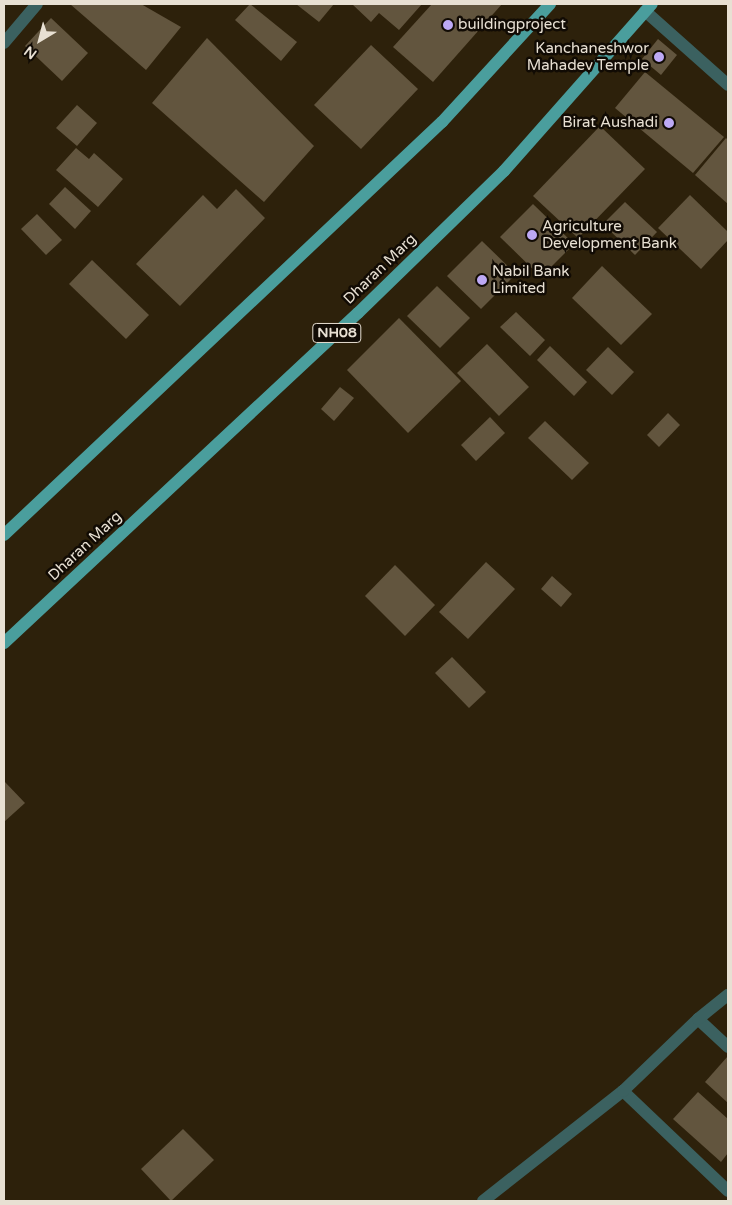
<!DOCTYPE html>
<html>
<head>
<meta charset="utf-8">
<style>
  body { margin:0 }
  #map { position:relative; width:732px; height:1205px; overflow:hidden; background:#2d210b; font-family:"Varela Round",sans-serif }
  div>[style] { position:absolute }
  .building>* { inset:0; background:#62553e }
  .minor>* { height:12px; margin:-6px; padding:0 6px; transform-origin:6px; border-radius:6px; background:#3b6160 }
  .major>* { height:12px; margin:-6px; padding:0 6px; transform-origin:6px; border-radius:6px; background:#4a9e9d }
  .dots>* { width:14px; height:14px; translate:-50% -50%; box-sizing:border-box; border:2px solid #110b04; border-radius:50% }
  span { translate:-50% -50%; white-space:nowrap; text-align:center; line-height:1.15; -webkit-text-stroke:5px #110b04; paint-order:stroke }
  .shield-label span { padding:1px 4px; background:#110b04; border:1px solid; border-radius:4px; -webkit-text-stroke-width:0 }
  .shield-label { font-size:14px; color:#e8e0d3; font-weight:700 }
  .poi-label { font-size:15px; color:#e8e0d3 }
  .left { translate:0 -50%; text-align:left }
  .right { translate:-100% -50%; text-align:right }
  .street-label { font-size:15px; color:#e8e0d3 }
  .frame { position:absolute; inset:0; border:5px solid #e8e0d3; pointer-events:none }
  .north { position:absolute; left:15px; top:15px; width:50px; height:50px; -webkit-text-stroke:4px #110b04; paint-order:stroke; rotate:217deg; font-size:14px; font-weight:700; line-height:20px; text-align:center; color:#e8e0d3 }
  .north::after { content:''; display:block; margin:auto; width:18px; height:22px; background:#e8e0d3; clip-path:polygon(50% 0,100% 100%,50% 72%,0 100%) }
</style>
</head>
<body>
<div id="map">
  <div class="building">
    <div style="clip-path:polygon(70px 4px,141px 4px,181px 27px,146px 70px)"></div>
    <div style="clip-path:polygon(250px 4px,297px 42px,281px 61px,235px 20px)"></div>
    <div style="clip-path:polygon(296px 4px,334px 4px,319px 22px)"></div>
    <div style="clip-path:polygon(352px 4px,422px 4px,399px 30px,379px 13px,371px 22px)"></div>
    <div style="clip-path:polygon(432px 4px,502px 4px,433px 82px,393px 47px)"></div>
    <div style="clip-path:polygon(51px 18px,88px 53px,62px 81px,25px 46px)"></div>
    <div style="clip-path:polygon(207px 38px,314px 146px,264px 202px,152px 103px)"></div>
    <div style="clip-path:polygon(658px 39px,677px 55px,661px 75px,642px 59px)"></div>
    <div style="clip-path:polygon(371px 45px,418px 89px,361px 149px,314px 105px)"></div>
    <div style="clip-path:polygon(645px 72px,724px 137px,693px 173px,615px 108px)"></div>
    <div style="clip-path:polygon(77px 105px,97px 123px,77px 146px,56px 128px)"></div>
    <div style="clip-path:polygon(600px 126px,645px 169px,578px 238px,533px 196px)"></div>
    <div style="clip-path:polygon(726px 138px,728px 140px,728px 204px,695px 175px)"></div>
    <div style="clip-path:polygon(76px 148px,89px 159px,94px 153px,123px 179px,98px 207px,56px 170px)"></div>
    <div style="clip-path:polygon(65px 187px,91px 211px,75px 229px,49px 204px)"></div>
    <div style="clip-path:polygon(236px 189px,265px 218px,180px 306px,136px 264px,203px 195px,217px 209px)"></div>
    <div style="clip-path:polygon(690px 195px,728px 232px,728px 240px,701px 269px,658px 228px)"></div>
    <div style="clip-path:polygon(625px 202px,657px 232px,635px 255px,603px 224px)"></div>
    <div style="clip-path:polygon(533px 204px,574px 244px,541px 277px,500px 237px)"></div>
    <div style="clip-path:polygon(37px 214px,62px 240px,46px 255px,21px 229px)"></div>
    <div style="clip-path:polygon(482px 241px,516px 274px,481px 309px,447px 276px)"></div>
    <div style="clip-path:polygon(92px 260px,149px 315px,126px 339px,69px 284px)"></div>
    <div style="clip-path:polygon(602px 266px,652px 314px,621px 345px,572px 298px)"></div>
    <div style="clip-path:polygon(437px 286px,470px 318px,440px 348px,407px 316px)"></div>
    <div style="clip-path:polygon(516px 312px,545px 340px,530px 356px,500px 327px)"></div>
    <div style="clip-path:polygon(399px 318px,461px 381px,408px 433px,347px 370px)"></div>
    <div style="clip-path:polygon(487px 344px,529px 387px,499px 416px,457px 373px)"></div>
    <div style="clip-path:polygon(550px 346px,587px 382px,574px 396px,537px 360px)"></div>
    <div style="clip-path:polygon(608px 347px,634px 372px,612px 395px,586px 370px)"></div>
    <div style="clip-path:polygon(340px 387px,354px 398px,334px 421px,321px 409px)"></div>
    <div style="clip-path:polygon(668px 413px,680px 425px,659px 447px,647px 435px)"></div>
    <div style="clip-path:polygon(490px 417px,505px 433px,476px 461px,461px 445px)"></div>
    <div style="clip-path:polygon(545px 421px,589px 463px,572px 480px,528px 438px)"></div>
    <div style="clip-path:polygon(486px 562px,515px 589px,468px 639px,439px 612px)"></div>
    <div style="clip-path:polygon(395px 565px,435px 605px,405px 636px,365px 596px)"></div>
    <div style="clip-path:polygon(552px 576px,572px 594px,561px 607px,541px 589px)"></div>
    <div style="clip-path:polygon(452px 657px,486px 692px,469px 708px,435px 673px)"></div>
    <div style="clip-path:polygon(4px 781px,25px 803px,4px 822px)"></div>
    <div style="clip-path:polygon(728px 1056px,728px 1103px,705px 1082px)"></div>
    <div style="clip-path:polygon(698px 1092px,728px 1119px,728px 1153px,721px 1162px,673px 1119px)"></div>
    <div style="clip-path:polygon(183px 1129px,214px 1160px,171px 1201px,141px 1169px)"></div>
  </div>
  <div class="minor">
    <div style="left:645px;top:11px;width:111px;rotate:41.7deg"></div>
    <div style="left:4px;top:43px;width:51px;rotate:-49.8deg"></div>
    <div style="left:698px;top:1019px;width:41px;rotate:43deg"></div>
    <div style="left:623px;top:1091px;width:145px;rotate:43.6deg"></div>
    <div style="left:483px;top:1201px;width:178px;rotate:-38.2deg"></div>
    <div style="left:623px;top:1091px;width:104px;rotate:-43.8deg"></div>
    <div style="left:698px;top:1019px;width:38px;rotate:-39deg"></div>
  </div>
  <div class="major">
    <div style="left:4px;top:535px;width:602px;rotate:-43.32deg"></div>
    <div style="left:442px;top:122px;width:160px;rotate:-47.5deg"></div>
    <div style="left:4px;top:643px;width:484px;rotate:-43deg"></div>
    <div style="left:358px;top:313px;width:204px;rotate:-44.2deg"></div>
    <div style="left:504px;top:171px;width:223px;rotate:-48.5deg"></div>
  </div>
  <div class="dots">
    <div style="left:448px;top:25px;background:#bda9f5"></div>
    <div style="left:659px;top:57px;background:#bda9f5"></div>
    <div style="left:669px;top:123px;background:#bda9f5"></div>
    <div style="left:532px;top:235px;background:#bda9f5"></div>
    <div style="left:482px;top:280px;background:#bda9f5"></div>
  </div>
  <div class="shield-label">
    <span style="left:337px;top:333px">NH08</span>
  </div>
  <div class="poi-label">
    <span class="left" style="left:458px;top:25px">buildingproject</span>
    <span class="right" style="left:649px;top:57px">Kanchaneshwor<br>Mahadev Temple</span>
    <span class="right" style="left:658px;top:123px">Birat Aushadi</span>
    <span class="left" style="left:542px;top:235px">Agriculture<br>Development Bank</span>
    <span class="left" style="left:492px;top:280px">Nabil Bank<br>Limited</span>
  </div>
  <div class="street-label">
    <span style="left:380px;top:269px;rotate:-44deg">Dharan Marg</span>
    <span style="left:85px;top:546px;rotate:-43deg">Dharan Marg</span>
  </div>
  <div class="frame"></div>
  <div class="north">N</div>
</div>
</body>
</html>
